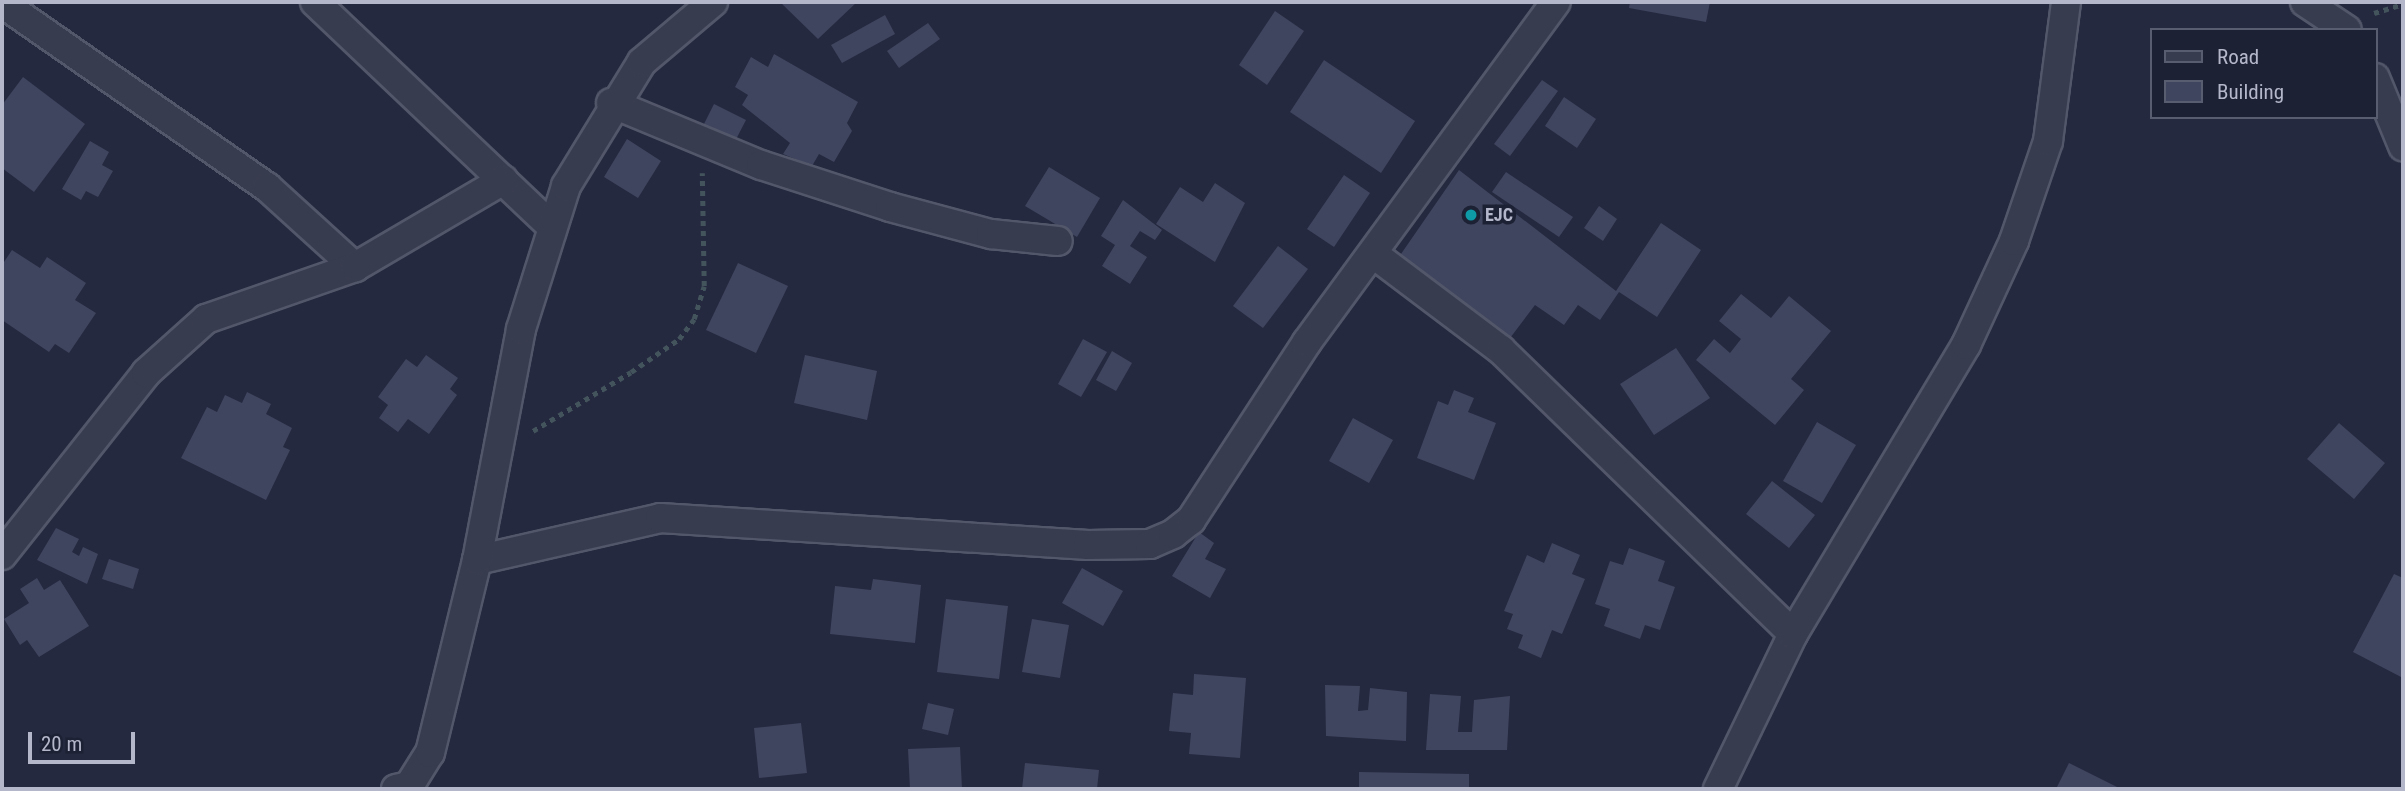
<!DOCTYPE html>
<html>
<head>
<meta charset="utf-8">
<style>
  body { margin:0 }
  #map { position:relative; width:2405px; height:791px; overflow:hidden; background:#24293f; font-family:"Roboto Condensed",sans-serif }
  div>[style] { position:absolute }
  .building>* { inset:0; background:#40455f }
  .path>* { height:4.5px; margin-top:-2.25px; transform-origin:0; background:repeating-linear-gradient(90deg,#44545d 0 5px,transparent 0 10px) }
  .roads { filter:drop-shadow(2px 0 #53576a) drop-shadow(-2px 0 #53576a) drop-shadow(0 2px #53576a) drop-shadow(0 -2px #53576a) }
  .street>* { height:28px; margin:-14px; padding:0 14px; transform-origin:14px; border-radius:14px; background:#383c4f }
  .dots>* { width:19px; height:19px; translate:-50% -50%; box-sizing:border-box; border:4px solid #1d2134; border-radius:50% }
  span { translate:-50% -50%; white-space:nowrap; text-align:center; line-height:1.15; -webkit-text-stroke:7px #1d2134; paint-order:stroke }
  .poi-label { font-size:18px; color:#b4b7ca; font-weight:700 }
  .left { translate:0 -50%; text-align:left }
  .frame { position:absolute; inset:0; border:4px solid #b4b7ca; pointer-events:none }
  .legend { position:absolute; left:2150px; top:28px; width:228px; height:91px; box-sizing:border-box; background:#1d2134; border:2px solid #595d70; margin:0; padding:9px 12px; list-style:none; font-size:21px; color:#b4b7ca }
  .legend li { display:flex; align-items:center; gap:14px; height:35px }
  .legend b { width:35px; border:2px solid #595d70 }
  .scale { position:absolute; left:28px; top:732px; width:107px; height:32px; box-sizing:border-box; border:4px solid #b4b7ca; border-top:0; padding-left:9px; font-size:21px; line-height:24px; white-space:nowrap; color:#b4b7ca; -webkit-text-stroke:5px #1d2134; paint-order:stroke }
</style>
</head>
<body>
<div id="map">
  <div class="building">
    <div style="clip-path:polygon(780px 2px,857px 2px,818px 39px)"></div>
    <div style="clip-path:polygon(1630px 2px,1710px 2px,1706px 22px,1629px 8px)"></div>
    <div style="clip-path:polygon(1275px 11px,1304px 31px,1267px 85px,1239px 65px)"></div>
    <div style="clip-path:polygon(885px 15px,895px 34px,842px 63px,831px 45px)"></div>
    <div style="clip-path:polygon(928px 23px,940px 39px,899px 68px,887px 51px)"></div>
    <div style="clip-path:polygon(774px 54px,858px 102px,847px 123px,852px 131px,834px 162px,819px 154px,812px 166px,783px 154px,790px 143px,742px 105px,748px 95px,735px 87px,751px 57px,768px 67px)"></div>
    <div style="clip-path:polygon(1324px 60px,1415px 121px,1381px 173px,1290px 112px)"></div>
    <div style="clip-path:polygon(23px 77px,85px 124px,34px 192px,2px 168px,2px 105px)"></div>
    <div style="clip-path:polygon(1542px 80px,1558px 91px,1510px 156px,1494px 144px)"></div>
    <div style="clip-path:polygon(1564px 97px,1596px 119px,1577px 148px,1545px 126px)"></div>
    <div style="clip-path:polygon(714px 104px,746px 120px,732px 147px,700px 132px)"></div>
    <div style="clip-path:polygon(627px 139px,661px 161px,638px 198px,604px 177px)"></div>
    <div style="clip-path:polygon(90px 141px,109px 152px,102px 165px,113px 171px,98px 197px,86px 191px,81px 200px,62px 189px)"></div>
    <div style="clip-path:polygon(1049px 167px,1100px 198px,1077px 237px,1025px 206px)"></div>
    <div style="clip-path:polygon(1459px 170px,1616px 291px,1661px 223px,1701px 250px,1657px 317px,1619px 292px,1600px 320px,1578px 305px,1564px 325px,1535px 305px,1501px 350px,1392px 267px)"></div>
    <div style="clip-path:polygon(1506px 172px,1573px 217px,1559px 237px,1492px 192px)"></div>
    <div style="clip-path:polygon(1344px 175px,1370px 193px,1334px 247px,1307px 229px)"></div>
    <div style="clip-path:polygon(1215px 183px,1245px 203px,1215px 262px,1156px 224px,1180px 187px,1203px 202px)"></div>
    <div style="clip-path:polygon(1123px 200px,1162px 230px,1155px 240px,1140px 231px,1130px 246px,1147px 257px,1130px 284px,1102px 266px,1115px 245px,1101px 236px)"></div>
    <div style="clip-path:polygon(1599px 206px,1617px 219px,1603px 241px,1584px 228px)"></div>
    <div style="clip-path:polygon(1278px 246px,1308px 269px,1263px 328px,1233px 306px)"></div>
    <div style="clip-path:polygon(12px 250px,40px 268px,47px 257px,86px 283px,75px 300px,96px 313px,69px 353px,55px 344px,49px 352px,2px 320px,2px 265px)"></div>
    <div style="clip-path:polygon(738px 263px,788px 286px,756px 353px,706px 330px)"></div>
    <div style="clip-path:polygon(1741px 294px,1771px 318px,1789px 296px,1831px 331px,1791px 379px,1804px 390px,1775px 425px,1696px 360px,1714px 339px,1730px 353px,1741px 339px,1719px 321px)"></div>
    <div style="clip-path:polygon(1083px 339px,1107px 352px,1081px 397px,1058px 384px)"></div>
    <div style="clip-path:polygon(1676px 348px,1710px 398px,1654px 435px,1620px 384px)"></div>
    <div style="clip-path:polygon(1112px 351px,1132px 363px,1116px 391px,1096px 380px)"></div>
    <div style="clip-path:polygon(426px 355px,458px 378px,450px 389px,457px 395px,429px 434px,408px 419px,398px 432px,379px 418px,388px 405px,378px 397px,406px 359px,417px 367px)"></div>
    <div style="clip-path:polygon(805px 355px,877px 371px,867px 420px,794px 403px)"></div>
    <div style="clip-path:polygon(1454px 390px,1474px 398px,1468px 412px,1496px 423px,1474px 480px,1417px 458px,1438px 401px,1448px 405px)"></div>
    <div style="clip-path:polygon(247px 392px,271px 404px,266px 414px,292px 428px,283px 447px,290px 450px,266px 500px,181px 458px,207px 407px,217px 412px,225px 395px,242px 403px)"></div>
    <div style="clip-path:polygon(1353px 418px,1393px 440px,1369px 483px,1329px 461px)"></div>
    <div style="clip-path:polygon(1817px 422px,1856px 445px,1822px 503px,1783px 481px)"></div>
    <div style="clip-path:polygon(2339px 423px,2385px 463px,2354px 499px,2307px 459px)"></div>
    <div style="clip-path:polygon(1772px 481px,1815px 515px,1789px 548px,1746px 514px)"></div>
    <div style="clip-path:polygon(56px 528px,79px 539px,72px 552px,79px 556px,83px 547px,98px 554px,87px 584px,37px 560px)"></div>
    <div style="clip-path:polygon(1199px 532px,1214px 543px,1205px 559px,1226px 569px,1210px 598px,1172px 576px)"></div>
    <div style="clip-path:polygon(1552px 543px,1580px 555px,1572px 574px,1585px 579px,1562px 634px,1552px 630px,1541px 658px,1518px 648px,1523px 635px,1507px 629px,1513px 614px,1504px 611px,1527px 555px,1544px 563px)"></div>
    <div style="clip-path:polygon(1629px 548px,1665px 561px,1658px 581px,1675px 587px,1660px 630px,1645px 625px,1640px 639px,1604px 626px,1610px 609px,1595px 604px,1610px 561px,1623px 565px)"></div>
    <div style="clip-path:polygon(109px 559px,139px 569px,133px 589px,102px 579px)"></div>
    <div style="clip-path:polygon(1082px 568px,1123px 591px,1103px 626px,1062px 603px)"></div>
    <div style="clip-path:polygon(2394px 574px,2403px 578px,2403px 678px,2353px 652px)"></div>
    <div style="clip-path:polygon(37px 578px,44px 590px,60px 580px,89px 626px,39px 657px,27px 640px,20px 645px,4px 619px,29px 603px,20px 589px)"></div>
    <div style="clip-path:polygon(873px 579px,921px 585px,915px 643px,830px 634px,835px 586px,871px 590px)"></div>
    <div style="clip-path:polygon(946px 599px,1008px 606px,999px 679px,937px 672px)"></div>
    <div style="clip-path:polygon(1032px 619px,1069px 625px,1060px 678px,1022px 672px)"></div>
    <div style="clip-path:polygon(1194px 674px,1246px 678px,1240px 758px,1189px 754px,1191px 733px,1169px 731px,1173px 693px,1193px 695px)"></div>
    <div style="clip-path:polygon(1325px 685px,1360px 686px,1358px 711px,1368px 710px,1370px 688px,1407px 692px,1406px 741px,1326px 736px)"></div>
    <div style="clip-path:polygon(1430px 694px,1461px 696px,1458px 732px,1472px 732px,1474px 700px,1510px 696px,1507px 750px,1426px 750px)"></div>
    <div style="clip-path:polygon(928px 703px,954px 709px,948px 735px,922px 729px)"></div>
    <div style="clip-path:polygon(801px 723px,807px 773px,759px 778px,754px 728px)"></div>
    <div style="clip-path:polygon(960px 747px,962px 789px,910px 789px,908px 749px)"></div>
    <div style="clip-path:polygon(1025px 763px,1099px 770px,1097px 789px,1022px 789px)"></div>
    <div style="clip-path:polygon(2069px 763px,2121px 789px,2056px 789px)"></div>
    <div style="clip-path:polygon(1359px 772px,1469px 774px,1469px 789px,1359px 789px)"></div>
  </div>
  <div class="path">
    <div style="left:2374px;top:13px;width:30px;rotate:-17deg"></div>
    <div style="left:533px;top:431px;width:114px;rotate:-31deg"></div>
    <div style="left:631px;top:372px;width:58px;rotate:-34.5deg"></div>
    <div style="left:679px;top:339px;width:25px;rotate:-53deg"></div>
    <div style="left:694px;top:319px;width:34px;rotate:-73deg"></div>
    <div style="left:704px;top:286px;width:113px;rotate:-91deg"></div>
  </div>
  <div class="roads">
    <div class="street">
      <div style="left:315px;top:2px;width:325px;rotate:43.5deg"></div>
      <div style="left:2305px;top:2px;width:50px;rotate:33.7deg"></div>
      <div style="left:2px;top:3px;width:323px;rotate:34.8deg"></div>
      <div style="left:267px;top:187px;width:119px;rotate:42.3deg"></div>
      <div style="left:2375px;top:78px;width:74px;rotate:67.6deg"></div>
      <div style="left:611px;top:103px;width:162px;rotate:22.5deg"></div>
      <div style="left:761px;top:165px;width:136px;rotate:18deg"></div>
      <div style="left:890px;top:207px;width:105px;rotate:15deg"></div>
      <div style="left:991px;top:234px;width:67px;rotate:6deg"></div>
      <div style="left:1375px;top:255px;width:158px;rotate:37deg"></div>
      <div style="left:1501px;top:350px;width:407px;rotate:44.2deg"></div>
      <div style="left:2px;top:555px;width:232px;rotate:-51.6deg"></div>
      <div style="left:146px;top:373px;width:81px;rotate:-42deg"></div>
      <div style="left:206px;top:319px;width:158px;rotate:-19.2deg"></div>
      <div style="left:355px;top:267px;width:172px;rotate:-30.4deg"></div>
      <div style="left:477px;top:560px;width:188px;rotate:-12.9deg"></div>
      <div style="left:660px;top:518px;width:429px;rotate:3.6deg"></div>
      <div style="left:1088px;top:545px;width:62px;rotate:-0.9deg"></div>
      <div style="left:1150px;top:544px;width:25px;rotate:-23deg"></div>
      <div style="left:1173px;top:534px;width:23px;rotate:-38deg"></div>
      <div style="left:1191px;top:520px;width:212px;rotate:-56.9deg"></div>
      <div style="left:1307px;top:342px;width:421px;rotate:-53.8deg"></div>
      <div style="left:396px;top:789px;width:13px;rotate:-13deg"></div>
      <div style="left:409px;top:786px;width:39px;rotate:-58deg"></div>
      <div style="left:430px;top:753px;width:199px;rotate:-76.3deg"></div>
      <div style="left:477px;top:560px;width:235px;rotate:-79.2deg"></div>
      <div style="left:521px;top:329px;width:150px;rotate:-72.5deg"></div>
      <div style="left:566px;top:186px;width:145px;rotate:-58.5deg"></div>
      <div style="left:642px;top:62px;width:93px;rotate:-40.2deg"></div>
      <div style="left:1718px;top:789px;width:172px;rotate:-64.2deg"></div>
      <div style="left:1793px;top:634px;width:337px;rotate:-59.1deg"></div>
      <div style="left:1966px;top:345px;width:115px;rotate:-65.2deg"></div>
      <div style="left:2014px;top:241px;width:106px;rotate:-71.2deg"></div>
      <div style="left:2048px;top:141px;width:140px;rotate:-82.6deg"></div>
    </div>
  </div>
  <div class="dots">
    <div style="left:1471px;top:215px;background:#0f9aa8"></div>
  </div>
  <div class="poi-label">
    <span class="left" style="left:1485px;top:215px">EJC</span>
  </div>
  <div class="frame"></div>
  <ul class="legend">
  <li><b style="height:9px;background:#383c4f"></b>Road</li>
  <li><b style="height:19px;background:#40455f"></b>Building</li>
  </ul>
  <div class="scale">20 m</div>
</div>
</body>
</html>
